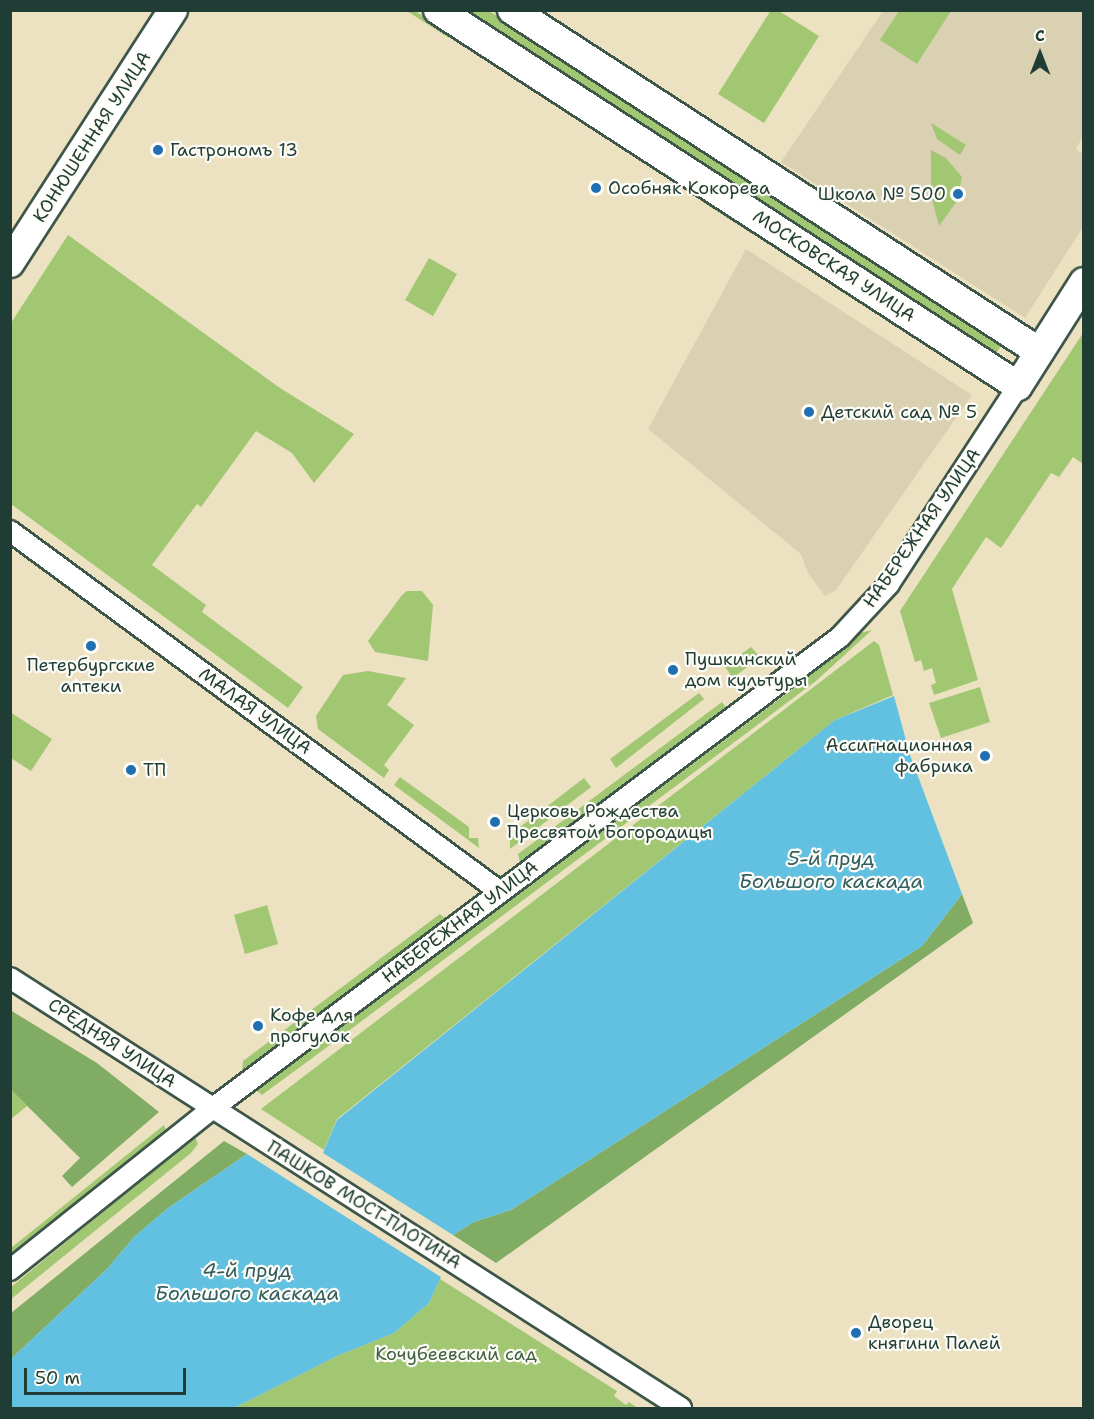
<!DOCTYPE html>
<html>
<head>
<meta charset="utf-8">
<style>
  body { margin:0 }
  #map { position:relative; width:1094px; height:1419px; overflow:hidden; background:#ece2c2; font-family:"Shantell Sans",sans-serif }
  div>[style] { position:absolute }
  .built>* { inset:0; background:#dad1b2 }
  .green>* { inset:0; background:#a1c772 }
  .forest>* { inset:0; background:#80ac64 }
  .water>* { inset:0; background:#62c1e0 }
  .pier>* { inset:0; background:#ece2c2 }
  .roads { filter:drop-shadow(2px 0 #3e5649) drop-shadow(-2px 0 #3e5649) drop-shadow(0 2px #3e5649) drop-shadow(0 -2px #3e5649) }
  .minor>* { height:20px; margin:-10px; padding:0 10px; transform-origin:10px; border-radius:10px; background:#fff }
  .secondary>* { height:28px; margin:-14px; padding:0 14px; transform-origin:14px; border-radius:14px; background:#fff }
  .dots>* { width:16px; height:16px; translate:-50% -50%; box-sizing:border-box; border:3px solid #fdfcf7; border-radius:50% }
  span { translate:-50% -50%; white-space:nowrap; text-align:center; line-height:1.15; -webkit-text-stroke:4.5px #fdfcf7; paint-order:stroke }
  .street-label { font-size:18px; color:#1f3d34 }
  .poi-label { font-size:18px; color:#1f3d34 }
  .left { translate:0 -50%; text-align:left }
  .right { translate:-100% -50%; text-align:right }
  .park-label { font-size:18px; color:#406044 }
  .water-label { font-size:20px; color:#305e5f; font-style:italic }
  .frame { position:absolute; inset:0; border:12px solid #1f3d34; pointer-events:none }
  .north { position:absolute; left:1010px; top:24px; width:60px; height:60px; -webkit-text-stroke:4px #fdfcf7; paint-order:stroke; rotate:0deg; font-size:16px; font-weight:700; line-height:24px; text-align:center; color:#1f3d34 }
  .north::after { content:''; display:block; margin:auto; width:21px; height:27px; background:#1f3d34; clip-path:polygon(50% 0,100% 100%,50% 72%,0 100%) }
  .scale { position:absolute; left:24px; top:1368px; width:162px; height:27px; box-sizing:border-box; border:3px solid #1f3d34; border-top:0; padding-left:8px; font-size:18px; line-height:21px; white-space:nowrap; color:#1f3d34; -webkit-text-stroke:4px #fdfcf7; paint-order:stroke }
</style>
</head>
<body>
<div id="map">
  <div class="built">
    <div style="clip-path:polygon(883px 11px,1083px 11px,1083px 136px,1076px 149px,1083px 154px,1083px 227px,1025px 318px,781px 162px)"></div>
    <div style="clip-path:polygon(746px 249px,972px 395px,836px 590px,825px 596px,808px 573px,801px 554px,648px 429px)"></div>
  </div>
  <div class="green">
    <div style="clip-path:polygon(771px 10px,779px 11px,819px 36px,764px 123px,718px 94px)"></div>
    <div style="clip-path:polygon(407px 11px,415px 11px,451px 34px,449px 38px)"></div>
    <div style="clip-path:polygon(460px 11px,489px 11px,1002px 344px,994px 357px)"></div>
    <div style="clip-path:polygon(899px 11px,951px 11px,917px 64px,880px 40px)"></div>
    <div style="clip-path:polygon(931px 123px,966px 145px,960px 155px,937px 139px)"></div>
    <div style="clip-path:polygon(931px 150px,946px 158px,962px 177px,957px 201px,939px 226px,931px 195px)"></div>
    <div style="clip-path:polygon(704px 196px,758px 230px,754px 235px,701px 201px)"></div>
    <div style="clip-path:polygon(68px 235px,280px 388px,354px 434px,314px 483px,292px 453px,256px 431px,201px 507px,197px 504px,152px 565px,206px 605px,202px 612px,303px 687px,288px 708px,11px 504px,11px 323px)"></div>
    <div style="clip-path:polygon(774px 240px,953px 360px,771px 245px)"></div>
    <div style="clip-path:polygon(429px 258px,457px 274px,433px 316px,405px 300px)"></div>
    <div style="clip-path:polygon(1083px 333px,1083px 464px,1073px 457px,1059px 477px,1051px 473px,1001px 548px,986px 537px,952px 589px,978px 680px,934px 695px,931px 685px,936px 683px,932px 668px,924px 671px,921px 660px,915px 662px,900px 611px)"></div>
    <div style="clip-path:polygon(422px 591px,433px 605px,428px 661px,375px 652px,368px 641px,402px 595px,407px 591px)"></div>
    <div style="clip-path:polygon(872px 630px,816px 681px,319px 1053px,262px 1095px,256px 1090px,798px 685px,860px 633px)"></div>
    <div style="clip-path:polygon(874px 641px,879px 645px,893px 695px,835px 720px,337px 1119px,324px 1150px,261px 1109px)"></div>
    <div style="clip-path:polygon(751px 647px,760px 657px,733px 678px,724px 666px)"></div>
    <div style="clip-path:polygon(368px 671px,406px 678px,387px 705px,414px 725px,384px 765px,389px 770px,384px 778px,318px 729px,316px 716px,343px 675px)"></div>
    <div style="clip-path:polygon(980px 687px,990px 722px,941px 738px,929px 703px)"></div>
    <div style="clip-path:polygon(699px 693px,704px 699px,616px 768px,610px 759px)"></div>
    <div style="clip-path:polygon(722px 702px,727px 709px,520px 863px,518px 854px)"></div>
    <div style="clip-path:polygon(10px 712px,52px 739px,31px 771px,11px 758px)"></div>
    <div style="clip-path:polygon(400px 777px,469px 827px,469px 838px,478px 838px,479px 848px,394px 785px)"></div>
    <div style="clip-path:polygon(584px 778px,591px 787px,510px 849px,510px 838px,520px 837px,520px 827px)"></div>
    <div style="clip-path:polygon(267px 905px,278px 944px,245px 954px,234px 915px)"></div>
    <div style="clip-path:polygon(440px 914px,445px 918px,422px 937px,242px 1071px,243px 1061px)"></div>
    <div style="clip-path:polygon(11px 1090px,27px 1106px,11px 1119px,10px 1119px)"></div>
    <div style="clip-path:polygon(164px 1125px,166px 1130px,11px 1257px,11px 1248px)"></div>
    <div style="clip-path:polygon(195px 1137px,198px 1144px,191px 1153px,11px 1299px,11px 1287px)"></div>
    <div style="clip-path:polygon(440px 1279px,617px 1391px,614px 1396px,626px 1405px,629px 1402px,638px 1408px,234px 1408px,337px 1356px,394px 1333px,429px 1303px)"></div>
  </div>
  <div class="forest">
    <div style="clip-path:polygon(962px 894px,973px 923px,496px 1263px,453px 1235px,474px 1222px,511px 1210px,922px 946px)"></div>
    <div style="clip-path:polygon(10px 1010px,97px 1063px,159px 1112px,72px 1187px,62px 1176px,80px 1158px,11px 1090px)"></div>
    <div style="clip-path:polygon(224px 1141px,247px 1154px,168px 1208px,134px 1237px,108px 1268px,11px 1359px,11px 1313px)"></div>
  </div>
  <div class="water">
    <div style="clip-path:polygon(894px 696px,910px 755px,962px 894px,922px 946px,511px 1210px,474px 1222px,453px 1235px,323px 1153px,337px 1120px,835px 720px)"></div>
    <div style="clip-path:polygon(247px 1154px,441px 1277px,429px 1303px,394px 1333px,337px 1356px,234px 1408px,11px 1408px,10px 1360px,108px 1268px,134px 1237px,168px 1208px)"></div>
  </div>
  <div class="pier">
    <div style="clip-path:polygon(245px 1152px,442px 1274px,443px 1278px,359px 1225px)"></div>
    <div style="clip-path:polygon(320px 1152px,455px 1237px,451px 1238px)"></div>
  </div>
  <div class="roads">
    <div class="minor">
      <div style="left:10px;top:531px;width:607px;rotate:36.36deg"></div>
      <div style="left:10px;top:978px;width:797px;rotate:32.65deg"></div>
      <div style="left:10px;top:1270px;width:260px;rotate:-38.6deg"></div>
      <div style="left:213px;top:1108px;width:784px;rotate:-36.91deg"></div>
      <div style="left:840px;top:637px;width:72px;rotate:-47.2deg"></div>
      <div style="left:889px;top:584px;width:236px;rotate:-56.9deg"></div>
    </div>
    <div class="secondary">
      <div style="left:438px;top:10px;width:691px;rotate:32.95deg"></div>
      <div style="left:1018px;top:386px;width:123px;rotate:-57.6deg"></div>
      <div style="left:512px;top:10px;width:627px;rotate:32.95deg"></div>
      <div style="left:10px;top:263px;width:301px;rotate:-57.2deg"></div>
    </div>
  </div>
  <div class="dots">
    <div style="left:158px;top:150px;background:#1f6fb2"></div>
    <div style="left:596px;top:188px;background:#1f6fb2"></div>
    <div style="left:958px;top:194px;background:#1f6fb2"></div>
    <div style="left:809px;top:412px;background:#1f6fb2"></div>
    <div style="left:91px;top:646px;background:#1f6fb2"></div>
    <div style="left:673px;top:670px;background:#1f6fb2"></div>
    <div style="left:985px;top:756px;background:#1f6fb2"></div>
    <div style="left:131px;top:770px;background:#1f6fb2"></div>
    <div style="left:495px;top:822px;background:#1f6fb2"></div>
    <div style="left:258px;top:1026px;background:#1f6fb2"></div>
    <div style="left:856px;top:1333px;background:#1f6fb2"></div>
  </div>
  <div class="street-label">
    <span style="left:92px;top:137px;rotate:-57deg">КОНЮШЕННАЯ УЛИЦА</span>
    <span style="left:834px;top:266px;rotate:33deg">МОСКОВСКАЯ УЛИЦА</span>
    <span style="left:922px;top:528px;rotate:-55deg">НАБЕРЕЖНАЯ УЛИЦА</span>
    <span style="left:255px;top:711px;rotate:36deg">МАЛАЯ УЛИЦА</span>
    <span style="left:460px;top:922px;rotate:-37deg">НАБЕРЕЖНАЯ УЛИЦА</span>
    <span style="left:112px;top:1043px;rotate:33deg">СРЕДНЯЯ УЛИЦА</span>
    <span style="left:364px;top:1205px;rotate:32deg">ПАШКОВ МОСТ-ПЛОТИНА</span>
  </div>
  <div class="poi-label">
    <span class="left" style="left:170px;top:150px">Гастрономъ 13</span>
    <span class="left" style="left:608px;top:188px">Особняк Кокорева</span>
    <span class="right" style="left:946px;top:194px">Школа № 500</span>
    <span class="left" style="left:821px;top:412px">Детский сад № 5</span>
    <span class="left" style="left:685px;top:670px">Пушкинский<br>дом культуры</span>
    <span style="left:91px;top:676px">Петербургские<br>аптеки</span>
    <span class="right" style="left:973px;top:756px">Ассигнационная<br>фабрика</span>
    <span class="left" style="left:143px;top:770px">ТП</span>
    <span class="left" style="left:507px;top:822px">Церковь Рождества<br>Пресвятой Богородицы</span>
    <span class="left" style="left:270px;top:1026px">Кофе для<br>прогулок</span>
    <span class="left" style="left:868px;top:1333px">Дворец<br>княгини Палей</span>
  </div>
  <div class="park-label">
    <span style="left:456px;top:1354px">Кочубеевский сад</span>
  </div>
  <div class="water-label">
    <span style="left:831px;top:870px">5-й пруд<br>Большого каскада</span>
    <span style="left:247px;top:1282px">4-й пруд<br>Большого каскада</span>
  </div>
  <div class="frame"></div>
  <div class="north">С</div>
  <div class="scale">50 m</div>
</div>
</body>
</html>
